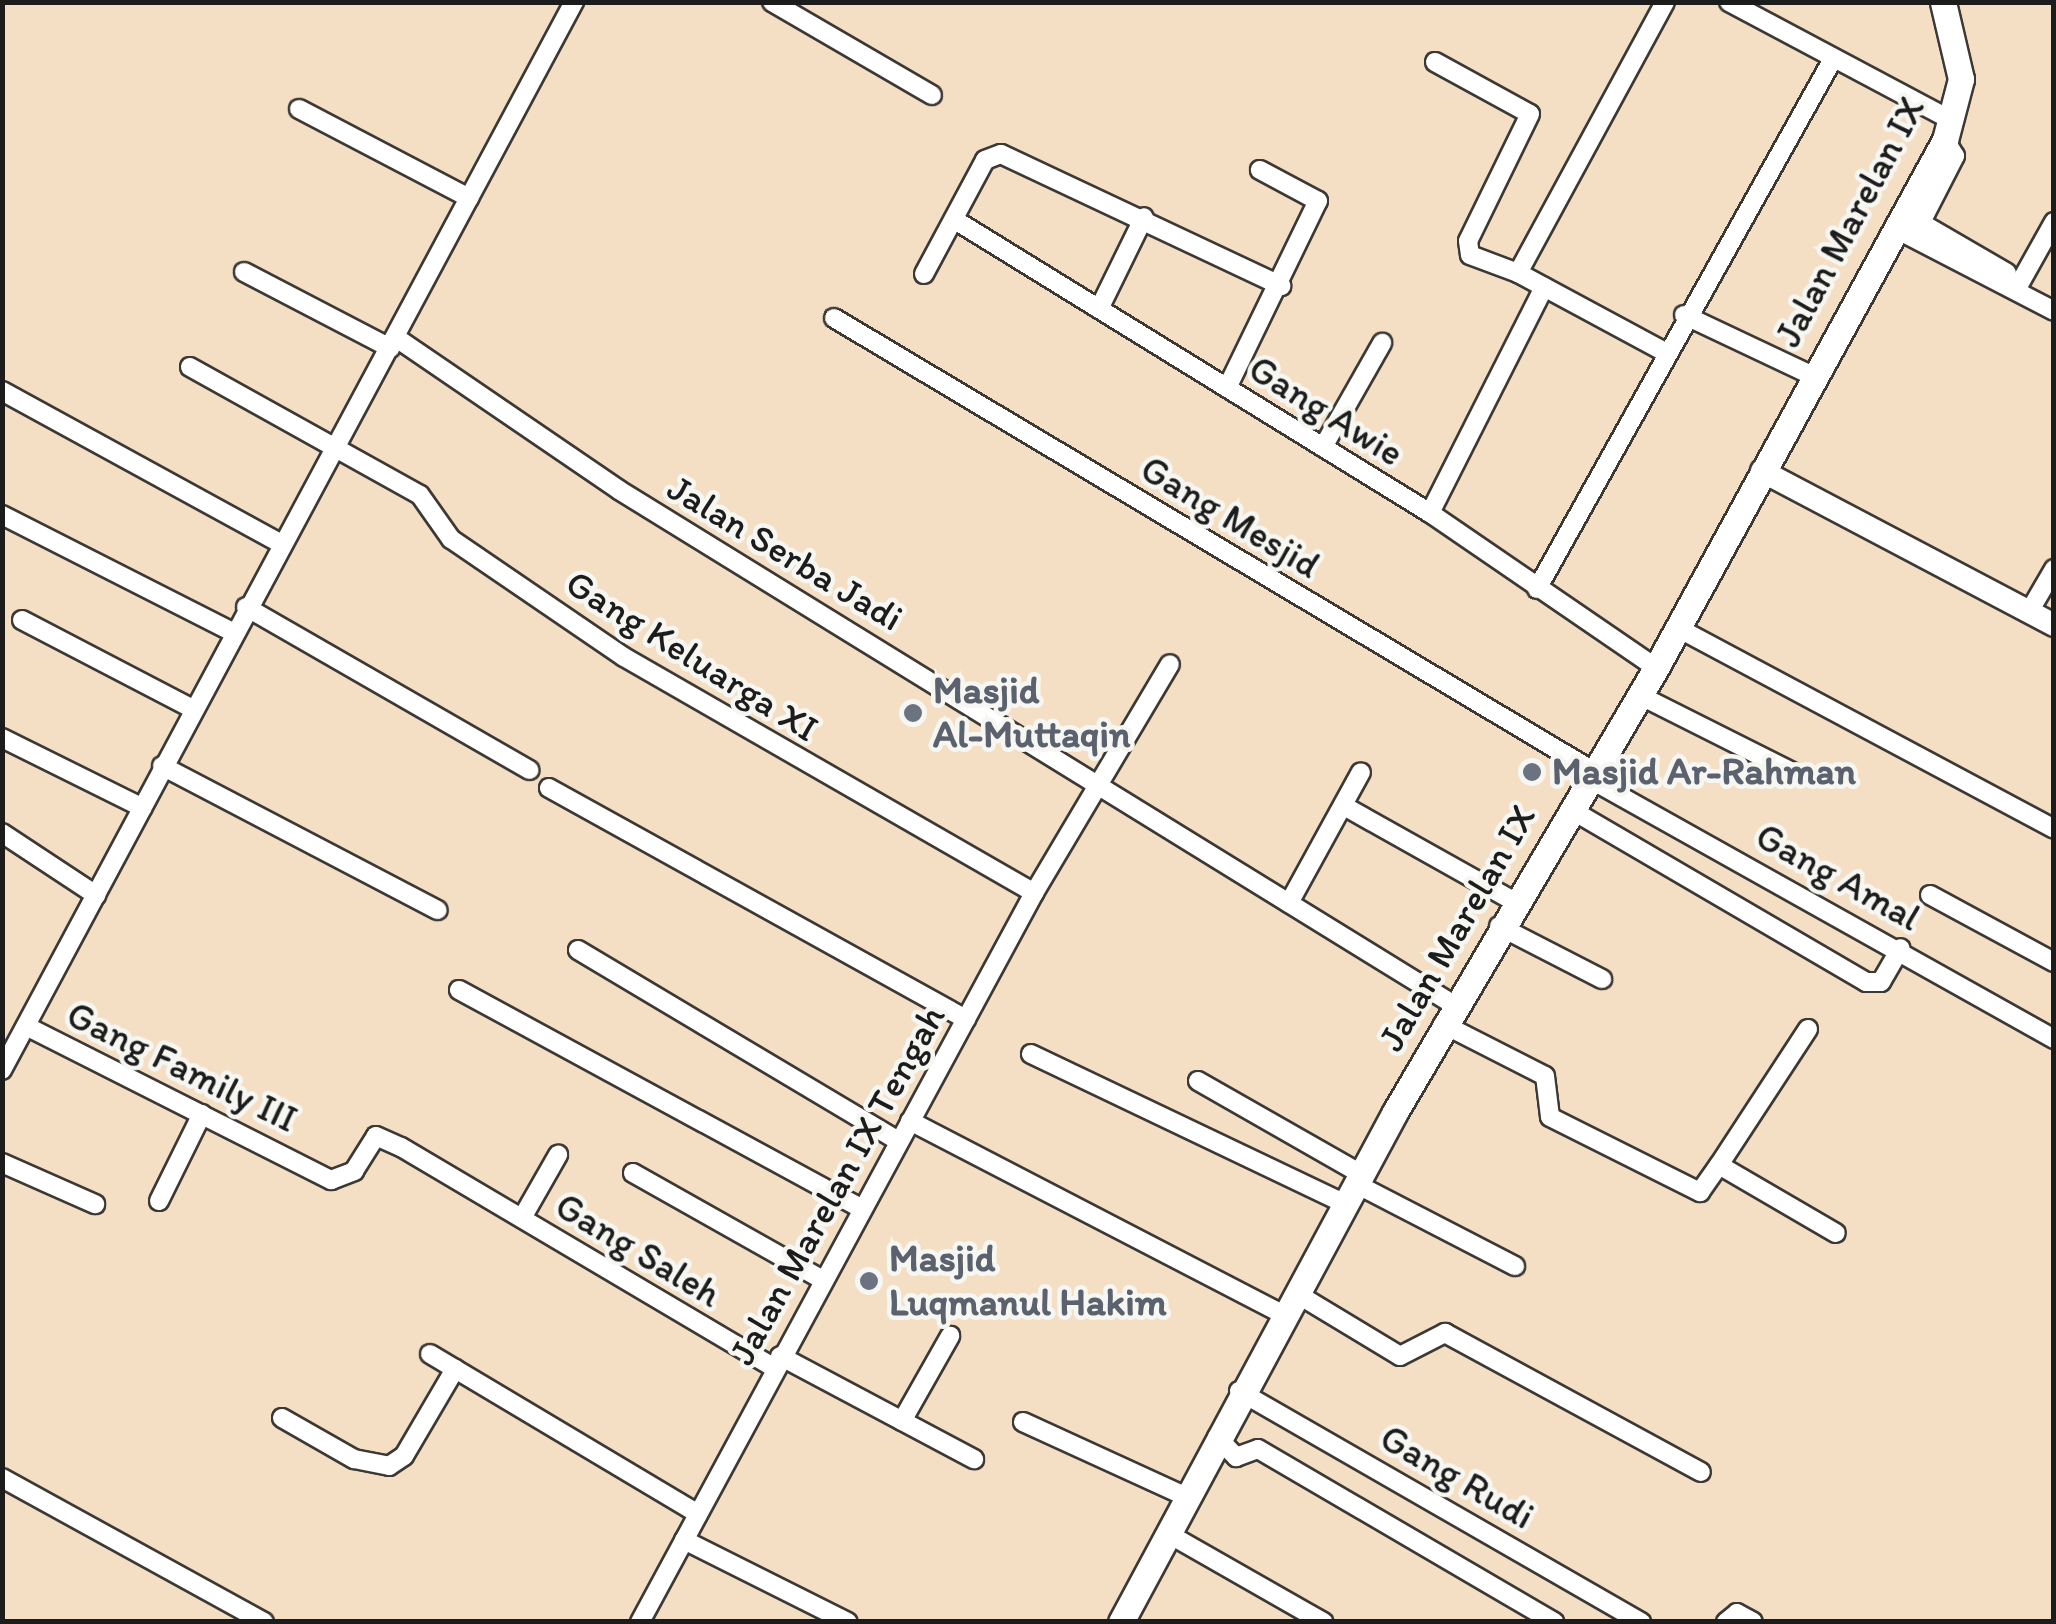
<!DOCTYPE html>
<html>
<head>
<meta charset="utf-8">
<style>
  body { margin:0 }
  #map { position:relative; width:2056px; height:1624px; overflow:hidden; background:#f4dfc4; font-family:Itim,sans-serif }
  div>[style] { position:absolute }
  .roads { filter:drop-shadow(2px 0 #3c3935) drop-shadow(-2px 0 #3c3935) drop-shadow(0 2px #3c3935) drop-shadow(0 -2px #3c3935) }
  .minor>* { height:18px; margin:-9px; padding:0 9px; transform-origin:9px; border-radius:9px; background:#fff }
  .tertiary>* { height:22px; margin:-11px; padding:0 11px; transform-origin:11px; border-radius:11px; background:#fff }
  .secondary>* { height:25px; margin:-12.5px; padding:0 12.5px; transform-origin:12.5px; border-radius:12.5px; background:#fff }
  .dots>* { width:28px; height:28px; translate:-50% -50%; box-sizing:border-box; border:5px solid #f6f6f2; border-radius:50% }
  span { translate:-50% -50%; white-space:nowrap; text-align:center; line-height:1.15; -webkit-text-stroke:9px #f6f6f2; paint-order:stroke }
  .street-label { font-size:38px; color:#1c1c1c }
  .worship-label { font-size:38px; color:#5b616d; font-weight:700 }
  .left { translate:0 -50%; text-align:left }
  .frame { position:absolute; inset:0; border:5px solid #1c1c1c; pointer-events:none }
</style>
</head>
<body>
<div id="map">
  <div class="roads">
    <div class="minor">
      <div style="left:772px;top:2px;width:185px;rotate:30.2deg"></div>
      <div style="left:1729px;top:2px;width:249px;rotate:28deg"></div>
      <div style="left:1435px;top:62px;width:108px;rotate:28.7deg"></div>
      <div style="left:1530px;top:114px;width:141px;rotate:116deg"></div>
      <div style="left:1468px;top:241px;width:14px;rotate:82deg"></div>
      <div style="left:1470px;top:255px;width:51px;rotate:20.6deg"></div>
      <div style="left:299px;top:109px;width:192px;rotate:27.6deg"></div>
      <div style="left:1904px;top:213px;width:119px;rotate:30.2deg"></div>
      <div style="left:955px;top:220px;width:558px;rotate:31.67deg"></div>
      <div style="left:1430px;top:513px;width:274px;rotate:34.4deg"></div>
      <div style="left:1894px;top:228px;width:180px;rotate:27.4deg"></div>
      <div style="left:1914px;top:236px;width:90px;rotate:-62.9deg"></div>
      <div style="left:1955px;top:156px;width:19px;rotate:-122deg"></div>
      <div style="left:244px;top:272px;width:165px;rotate:27.5deg"></div>
      <div style="left:924px;top:274px;width:129px;rotate:-61.8deg"></div>
      <div style="left:985px;top:160px;width:17px;rotate:-21deg"></div>
      <div style="left:1001px;top:154px;width:310px;rotate:25.2deg"></div>
      <div style="left:2016px;top:290px;width:78px;rotate:-60.8deg"></div>
      <div style="left:1099px;top:309px;width:102px;rotate:-63.9deg"></div>
      <div style="left:1684px;top:315px;width:140px;rotate:25.3deg"></div>
      <div style="left:834px;top:318px;width:884px;rotate:30.83deg"></div>
      <div style="left:395px;top:337px;width:271px;rotate:34.3deg"></div>
      <div style="left:619px;top:490px;width:981px;rotate:31.66deg"></div>
      <div style="left:1663px;top:351px;width:165px;rotate:-151.7deg"></div>
      <div style="left:1518px;top:273px;width:308px;rotate:-61.5deg"></div>
      <div style="left:190px;top:367px;width:263px;rotate:29.1deg"></div>
      <div style="left:420px;top:495px;width:54px;rotate:54.8deg"></div>
      <div style="left:451px;top:539px;width:209px;rotate:34.3deg"></div>
      <div style="left:624px;top:657px;width:473px;rotate:29.9deg"></div>
      <div style="left:1227px;top:388px;width:208px;rotate:-64.1deg"></div>
      <div style="left:1318px;top:201px;width:66px;rotate:-151.9deg"></div>
      <div style="left:2px;top:391px;width:318px;rotate:28.7deg"></div>
      <div style="left:1323px;top:447px;width:120px;rotate:-60.4deg"></div>
      <div style="left:1430px;top:513px;width:253px;rotate:-63.2deg"></div>
      <div style="left:2px;top:515px;width:259px;rotate:26.9deg"></div>
      <div style="left:1537px;top:589px;width:607px;rotate:-60.82deg"></div>
      <div style="left:246px;top:607px;width:327px;rotate:29.9deg"></div>
      <div style="left:2029px;top:612px;width:50px;rotate:-59.8deg"></div>
      <div style="left:22px;top:620px;width:193px;rotate:27.5deg"></div>
      <div style="left:1678px;top:628px;width:426px;rotate:28.1deg"></div>
      <div style="left:1639px;top:695px;width:176px;rotate:26.7deg"></div>
      <div style="left:2px;top:738px;width:157px;rotate:26.4deg"></div>
      <div style="left:162px;top:766px;width:311px;rotate:27.6deg"></div>
      <div style="left:1588px;top:778px;width:534px;rotate:29.25deg"></div>
      <div style="left:549px;top:788px;width:477px;rotate:29deg"></div>
      <div style="left:1344px;top:806px;width:194px;rotate:29.3deg"></div>
      <div style="left:1570px;top:809px;width:343px;rotate:30.3deg"></div>
      <div style="left:1866px;top:982px;width:15px"></div>
      <div style="left:1881px;top:982px;width:39px;rotate:-60deg"></div>
      <div style="left:2px;top:833px;width:113px;rotate:33.4deg"></div>
      <div style="left:1930px;top:895px;width:141px;rotate:28.4deg"></div>
      <div style="left:1289px;top:903px;width:149px;rotate:-61.2deg"></div>
      <div style="left:1499px;top:926px;width:116px;rotate:27.2deg"></div>
      <div style="left:578px;top:950px;width:374px;rotate:30.8deg"></div>
      <div style="left:459px;top:990px;width:459px;rotate:28.5deg"></div>
      <div style="left:1443px;top:1024px;width:114px;rotate:27deg"></div>
      <div style="left:1545px;top:1076px;width:41px;rotate:83deg"></div>
      <div style="left:1550px;top:1117px;width:168px;rotate:26.6deg"></div>
      <div style="left:1700px;top:1192px;width:33px;rotate:-55deg"></div>
      <div style="left:26px;top:1026px;width:342px;rotate:26.8deg"></div>
      <div style="left:331px;top:1180px;width:25px;rotate:-21deg"></div>
      <div style="left:354px;top:1171px;width:41px;rotate:-57.8deg"></div>
      <div style="left:376px;top:1136px;width:27px;rotate:24deg"></div>
      <div style="left:401px;top:1147px;width:432px;rotate:30.6deg"></div>
      <div style="left:1808px;top:1029px;width:163px;rotate:123.2deg"></div>
      <div style="left:1719px;top:1165px;width:135px;rotate:30.2deg"></div>
      <div style="left:1031px;top:1054px;width:347px;rotate:25.5deg"></div>
      <div style="left:2px;top:1070px;width:1212px;rotate:-61.83deg"></div>
      <div style="left:1198px;top:1081px;width:188px;rotate:29.7deg"></div>
      <div style="left:910px;top:1121px;width:424px;rotate:27.4deg"></div>
      <div style="left:2px;top:1163px;width:102px;rotate:23.8deg"></div>
      <div style="left:633px;top:1173px;width:218px;rotate:29.4deg"></div>
      <div style="left:1356px;top:1184px;width:179px;rotate:27.3deg"></div>
      <div style="left:159px;top:1201px;width:97px;rotate:-63.7deg"></div>
      <div style="left:522px;top:1218px;width:73px;rotate:-60.3deg"></div>
      <div style="left:1299px;top:1295px;width:118px;rotate:31.1deg"></div>
      <div style="left:1400px;top:1356px;width:51px;rotate:-27.1deg"></div>
      <div style="left:1445px;top:1333px;width:291px;rotate:28.5deg"></div>
      <div style="left:430px;top:1354px;width:312px;rotate:30.8deg"></div>
      <div style="left:780px;top:1356px;width:220px;rotate:28deg"></div>
      <div style="left:1239px;top:1391px;width:464px;rotate:29.9deg"></div>
      <div style="left:282px;top:1418px;width:83px;rotate:29.7deg"></div>
      <div style="left:354px;top:1459px;width:36px;rotate:11deg"></div>
      <div style="left:389px;top:1466px;width:18px;rotate:-34deg"></div>
      <div style="left:404px;top:1456px;width:101px;rotate:-59.6deg"></div>
      <div style="left:902px;top:1421px;width:98px;rotate:-60.5deg"></div>
      <div style="left:1023px;top:1422px;width:180px;rotate:24.6deg"></div>
      <div style="left:1217px;top:1437px;width:28px;rotate:46deg"></div>
      <div style="left:1236px;top:1457px;width:23px;rotate:-20deg"></div>
      <div style="left:1258px;top:1449px;width:343px;rotate:30.3deg"></div>
      <div style="left:2px;top:1478px;width:299px;rotate:28.8deg"></div>
      <div style="left:1167px;top:1533px;width:180px;rotate:29.7deg"></div>
      <div style="left:684px;top:1540px;width:183px;rotate:26.6deg"></div>
      <div style="left:640px;top:1622px;width:829px;rotate:-61.61deg"></div>
      <div style="left:1034px;top:893px;width:266px;rotate:-59.3deg"></div>
      <div style="left:1726px;top:1622px;width:14px;rotate:-39deg"></div>
      <div style="left:1737px;top:1613px;width:18px;rotate:29deg"></div>
    </div>
    <div class="tertiary">
      <div style="left:1762px;top:471px;width:330px;rotate:27.8deg"></div>
    </div>
    <div class="secondary">
      <div style="left:1121px;top:1622px;width:579px;rotate:-61.75deg"></div>
      <div style="left:1395px;top:1112px;width:515px;rotate:-59.55deg"></div>
      <div style="left:1656px;top:668px;width:602px;rotate:-61.31deg"></div>
      <div style="left:1945px;top:140px;width:63px;rotate:-75.3deg"></div>
      <div style="left:1961px;top:79px;width:79px;rotate:-103.2deg"></div>
    </div>
  </div>
  <div class="dots">
    <div style="left:913px;top:713px;background:#6b7280"></div>
    <div style="left:1532px;top:772px;background:#6b7280"></div>
    <div style="left:869px;top:1281px;background:#6b7280"></div>
  </div>
  <div class="street-label">
    <span style="left:1850px;top:222px;rotate:-62deg">Jalan Marelan IX</span>
    <span style="left:1326px;top:411px;rotate:32deg">Gang Awie</span>
    <span style="left:1230px;top:517px;rotate:31deg">Gang Mesjid</span>
    <span style="left:785px;top:553px;rotate:31deg">Jalan Serba Jadi</span>
    <span style="left:692px;top:656px;rotate:32deg">Gang Keluarga XI</span>
    <span style="left:1838px;top:877px;rotate:29deg">Gang Amal</span>
    <span style="left:1457px;top:928px;rotate:-60deg">Jalan Marelan IX</span>
    <span style="left:182px;top:1067px;rotate:26deg">Gang Family III</span>
    <span style="left:837px;top:1185px;rotate:-61deg">Jalan Marelan IX Tengah</span>
    <span style="left:638px;top:1250px;rotate:31deg">Gang Saleh</span>
    <span style="left:1457px;top:1477px;rotate:30deg">Gang Rudi</span>
  </div>
  <div class="worship-label">
    <span class="left" style="left:933px;top:713px">Masjid<br>Al-Muttaqin</span>
    <span class="left" style="left:1552px;top:772px">Masjid Ar-Rahman</span>
    <span class="left" style="left:889px;top:1281px">Masjid<br>Luqmanul Hakim</span>
  </div>
  <div class="frame"></div>
</div>
</body>
</html>
